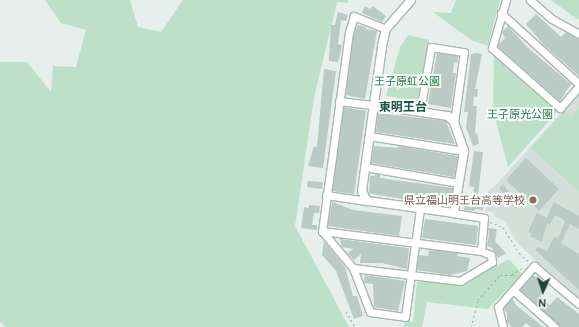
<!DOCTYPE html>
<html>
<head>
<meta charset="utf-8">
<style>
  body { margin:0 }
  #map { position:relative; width:579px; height:327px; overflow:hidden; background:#e6efeb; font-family:Ubuntu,"Noto Sans JP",sans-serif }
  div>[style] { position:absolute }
  .built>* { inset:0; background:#d4dfda }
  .green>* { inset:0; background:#bfe0c8 }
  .building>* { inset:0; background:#bbcac4 }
  .path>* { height:1px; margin-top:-0.5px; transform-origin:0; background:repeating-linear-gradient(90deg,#86b3a5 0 2px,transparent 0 5px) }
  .roads { filter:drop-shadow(1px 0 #a8b8b2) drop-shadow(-1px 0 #a8b8b2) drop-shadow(0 1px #a8b8b2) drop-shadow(0 -1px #a8b8b2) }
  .minor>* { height:7px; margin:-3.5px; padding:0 3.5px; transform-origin:3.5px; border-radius:3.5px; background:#fff }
  .tertiary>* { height:8px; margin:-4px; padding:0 4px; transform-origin:4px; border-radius:4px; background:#fff }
  .dots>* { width:11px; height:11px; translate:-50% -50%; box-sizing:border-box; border:2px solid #f7fbf9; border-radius:50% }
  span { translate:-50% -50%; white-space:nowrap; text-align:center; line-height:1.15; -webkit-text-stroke:4px #f7fbf9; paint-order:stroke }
  .park-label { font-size:11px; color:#2d7a4b }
  .education-label { font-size:11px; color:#785e54 }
  .right { translate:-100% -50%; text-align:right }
  .neighbourhood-label { font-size:12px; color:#1f5548; font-weight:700 }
  .north { position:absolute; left:523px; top:271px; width:40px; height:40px; -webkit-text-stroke:3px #f7fbf9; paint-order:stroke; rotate:183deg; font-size:11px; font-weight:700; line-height:16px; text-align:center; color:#24423a }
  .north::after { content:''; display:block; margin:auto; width:14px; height:18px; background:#24423a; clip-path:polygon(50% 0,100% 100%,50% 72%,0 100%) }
</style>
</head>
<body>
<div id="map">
  <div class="built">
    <div style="clip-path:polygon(579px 93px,579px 300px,517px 243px,505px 222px,494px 216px,495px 212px,485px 211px,488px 190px,494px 187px)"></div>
  </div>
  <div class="green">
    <div style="clip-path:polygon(45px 0,130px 0,138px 27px,161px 32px,183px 0,348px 0,348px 3px,337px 2px,314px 98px,295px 226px,349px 327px,6px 327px,0 322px,0 62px,27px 62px,51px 92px,53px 66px,76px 67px,86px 30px,61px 23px)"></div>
    <div style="clip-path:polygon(456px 0,500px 0,488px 46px,471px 40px,433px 12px,451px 13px)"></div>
    <div style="clip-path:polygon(551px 0,579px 0,579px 19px,577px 19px)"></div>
    <div style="clip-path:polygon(408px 35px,429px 40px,420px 101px,386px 96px,400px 47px)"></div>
    <div style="clip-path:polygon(494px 56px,557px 112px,508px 167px,493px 110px)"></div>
    <div style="clip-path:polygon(579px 108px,579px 192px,531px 148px,564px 111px,572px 117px)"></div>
    <div style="clip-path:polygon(509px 259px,522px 274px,488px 309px,427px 302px,422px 327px,404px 327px,405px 320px,413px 322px,417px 282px,465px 282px)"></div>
  </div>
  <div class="building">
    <div style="clip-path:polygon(365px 6px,370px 9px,373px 6px,386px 16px,382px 22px,362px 13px)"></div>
    <div style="clip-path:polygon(338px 12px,348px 15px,346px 21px,341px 20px,338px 44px,342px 45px,338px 62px,329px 61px,329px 58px,331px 25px,335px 25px)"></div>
    <div style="clip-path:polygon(536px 14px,561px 37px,566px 32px,579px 40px,579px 76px,543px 44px,526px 24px)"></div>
    <div style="clip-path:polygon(358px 25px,366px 27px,366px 29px,377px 31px,365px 99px,346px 95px,353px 37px)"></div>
    <div style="clip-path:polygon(508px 26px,527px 47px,571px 84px,560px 101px,499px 48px,498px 45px,505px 38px,502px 32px)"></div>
    <div style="clip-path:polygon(437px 53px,458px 56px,457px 63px,454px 62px,453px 73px,456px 73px,451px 108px,428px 104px)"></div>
    <div style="clip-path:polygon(477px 53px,482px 54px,475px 89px,478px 89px,477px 97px,474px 96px,473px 106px,477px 106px,475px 134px,477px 133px,479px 144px,473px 146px,466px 127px,468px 112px,464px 112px,471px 54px)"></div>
    <div style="clip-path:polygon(324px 69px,336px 71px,323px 168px,308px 166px,314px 146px,317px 147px)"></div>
    <div style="clip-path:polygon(344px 107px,366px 111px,354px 194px,332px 191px)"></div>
    <div style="clip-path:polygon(378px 113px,446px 121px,455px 144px,376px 132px)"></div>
    <div style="clip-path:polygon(374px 146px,398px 148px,398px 146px,458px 156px,454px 177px,371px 163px)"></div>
    <div style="clip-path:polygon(474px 151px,483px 152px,478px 196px,484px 197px,483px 210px,475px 209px,474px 211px,464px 210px,465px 202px,472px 201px,473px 196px,474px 187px,469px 186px)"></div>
    <div style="clip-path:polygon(526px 158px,559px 189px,539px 211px,506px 180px)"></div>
    <div style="clip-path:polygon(375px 174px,380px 175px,380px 178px,453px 188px,449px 205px,445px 206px,372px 194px,369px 193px,370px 176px,375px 176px)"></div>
    <div style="clip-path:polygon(308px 181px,323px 182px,322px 189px,307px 187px)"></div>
    <div style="clip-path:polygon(503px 184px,519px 206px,515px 209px,499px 188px)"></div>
    <div style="clip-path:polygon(332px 202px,353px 210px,402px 216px,399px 236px,328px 226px)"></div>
    <div style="clip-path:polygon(554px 202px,579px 216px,579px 229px,570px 224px,561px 243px,579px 254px,579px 290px,535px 250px,538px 247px,547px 251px,554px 237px,558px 238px,565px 222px,563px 219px,555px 215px,550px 224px,547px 223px,542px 242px,530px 236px,532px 233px,528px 232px,537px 213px,547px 218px)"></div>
    <div style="clip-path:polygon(309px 205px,320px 206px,319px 213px,314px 213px,312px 225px,317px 225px,317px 230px,301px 228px,304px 207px,309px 208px)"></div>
    <div style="clip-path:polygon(425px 219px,478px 226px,476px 245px,422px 238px)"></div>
    <div style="clip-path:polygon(488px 228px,497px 229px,495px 241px,506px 253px,498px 258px,492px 248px,487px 246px,489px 235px)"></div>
    <div style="clip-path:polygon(340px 239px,407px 248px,409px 249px,407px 269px,382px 263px,360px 263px,361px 254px,354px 260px,348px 253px,353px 249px,342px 247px)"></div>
    <div style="clip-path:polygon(324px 241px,345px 267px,353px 296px,357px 296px,363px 316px,354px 319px,336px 271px,322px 255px)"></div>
    <div style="clip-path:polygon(429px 250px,458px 253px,457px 256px,470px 258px,467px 271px,450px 275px,417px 270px,419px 255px,428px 256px)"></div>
    <div style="clip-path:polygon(365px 275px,405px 281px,398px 311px,374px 307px,373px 284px,364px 283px)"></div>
    <div style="clip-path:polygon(533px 275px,548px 287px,540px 296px,550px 305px,557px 297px,579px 314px,579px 327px,560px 327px,520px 290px)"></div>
    <div style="clip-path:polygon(512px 298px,516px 305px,543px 327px,531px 327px,526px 323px,522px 327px,512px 327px,507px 322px,507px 313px,503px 308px)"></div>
  </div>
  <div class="path">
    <div style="left:490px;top:222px;width:14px;rotate:21deg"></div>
    <div style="left:503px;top:227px;width:31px;rotate:58deg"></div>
    <div style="left:519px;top:253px;width:13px;rotate:42deg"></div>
    <div style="left:346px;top:311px;width:18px;rotate:61deg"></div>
    <div style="left:471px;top:327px;width:28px;rotate:-75deg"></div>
    <div style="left:478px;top:300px;width:33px;rotate:-49deg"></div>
    <div style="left:500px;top:275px;width:12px"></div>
    <div style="left:512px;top:275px;width:14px;rotate:-34deg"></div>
  </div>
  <div class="roads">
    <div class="minor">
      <div style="left:506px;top:0;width:50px;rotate:106.3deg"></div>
      <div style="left:492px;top:48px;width:91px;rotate:41.4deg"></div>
      <div style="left:560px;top:108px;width:29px;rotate:-49deg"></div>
      <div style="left:530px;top:0;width:29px;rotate:41deg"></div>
      <div style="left:552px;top:19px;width:31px;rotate:29deg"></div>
      <div style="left:501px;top:13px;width:105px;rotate:42.3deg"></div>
      <div style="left:386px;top:29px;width:35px;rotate:-158deg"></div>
      <div style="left:354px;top:16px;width:17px;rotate:107deg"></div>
      <div style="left:349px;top:32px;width:201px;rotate:97.7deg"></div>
      <div style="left:322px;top:231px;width:48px;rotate:50deg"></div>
      <div style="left:353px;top:268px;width:47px;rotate:68.9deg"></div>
      <div style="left:370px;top:312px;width:35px;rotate:8deg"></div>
      <div style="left:405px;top:317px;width:109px;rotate:-82.1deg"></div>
      <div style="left:339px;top:101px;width:35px;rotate:7deg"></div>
      <div style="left:420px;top:112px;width:66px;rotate:-80.4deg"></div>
      <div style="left:431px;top:47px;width:33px;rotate:9deg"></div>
      <div style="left:464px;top:52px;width:71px;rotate:98.1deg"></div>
      <div style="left:369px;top:136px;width:96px;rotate:9deg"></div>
      <div style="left:365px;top:167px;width:95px;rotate:9.7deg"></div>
      <div style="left:326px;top:195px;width:41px;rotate:8.3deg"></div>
      <div style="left:322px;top:231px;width:160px;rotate:7.2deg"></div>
      <div style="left:353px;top:268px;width:108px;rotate:6.9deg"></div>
      <div style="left:460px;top:281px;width:37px;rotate:-31deg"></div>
      <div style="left:492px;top:262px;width:7px;rotate:-98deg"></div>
      <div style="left:491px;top:255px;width:11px;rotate:-158deg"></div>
      <div style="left:481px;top:251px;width:33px;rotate:-85deg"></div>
      <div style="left:484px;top:218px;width:30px;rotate:-171deg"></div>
      <div style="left:513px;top:290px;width:56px;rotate:41.4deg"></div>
      <div style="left:503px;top:327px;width:21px;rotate:-104deg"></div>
      <div style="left:498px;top:307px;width:55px;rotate:-48.7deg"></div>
      <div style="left:534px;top:266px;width:59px;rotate:40.2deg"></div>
    </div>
    <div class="tertiary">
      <div style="left:374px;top:105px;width:75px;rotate:8.5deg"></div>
      <div style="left:448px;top:116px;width:8px;rotate:45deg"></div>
      <div style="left:454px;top:122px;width:31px;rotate:71deg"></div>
      <div style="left:464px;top:151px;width:63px;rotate:99.2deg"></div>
      <div style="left:454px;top:213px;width:88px;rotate:-172.1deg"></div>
      <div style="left:367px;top:201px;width:11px;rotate:-117deg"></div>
      <div style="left:362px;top:191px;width:146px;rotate:-82.1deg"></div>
      <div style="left:382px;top:46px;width:17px;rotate:-77deg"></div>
      <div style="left:386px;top:29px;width:38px;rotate:-49deg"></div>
    </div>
  </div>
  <div class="dots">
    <div style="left:533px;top:200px;background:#8d6e63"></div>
  </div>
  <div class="park-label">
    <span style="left:407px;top:81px">王子原虹公園</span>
    <span style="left:520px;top:114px">王子原光公園</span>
  </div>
  <div class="education-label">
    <span class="right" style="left:525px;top:200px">県立福山明王台高等学校</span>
  </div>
  <div class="neighbourhood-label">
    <span style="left:403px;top:107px">東明王台</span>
  </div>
  <div class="north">N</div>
</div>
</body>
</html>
